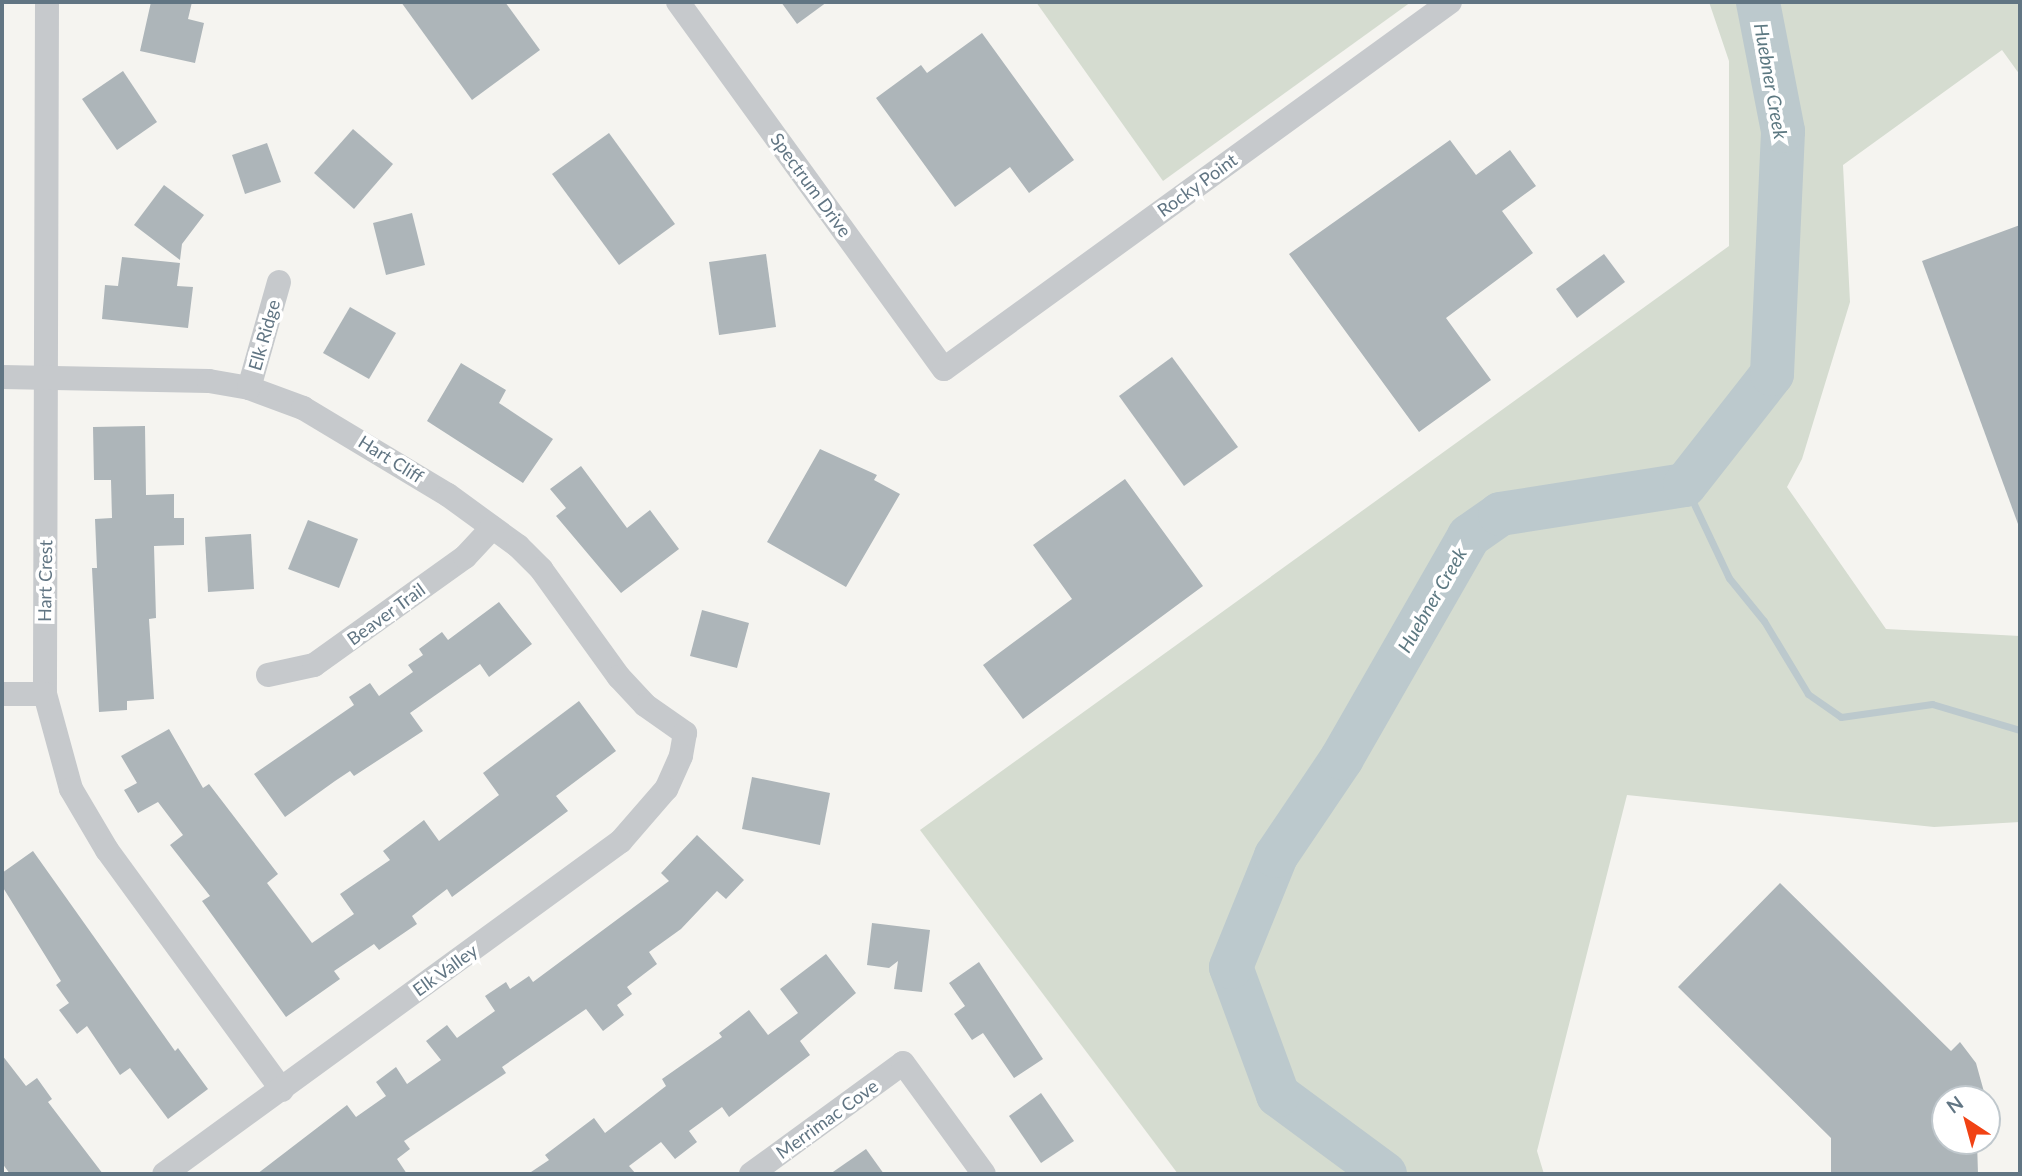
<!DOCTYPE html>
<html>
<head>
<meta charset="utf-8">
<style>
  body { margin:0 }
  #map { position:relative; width:2022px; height:1176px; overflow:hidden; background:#f5f4f0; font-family:Lato,sans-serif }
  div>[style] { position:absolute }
  .green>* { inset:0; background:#d5dcd0 }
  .stream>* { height:7px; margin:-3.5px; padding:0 3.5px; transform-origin:3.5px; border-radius:3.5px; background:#bcc9cd }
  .river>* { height:44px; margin:-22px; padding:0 22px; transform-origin:22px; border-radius:22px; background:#bcc9cd }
  .building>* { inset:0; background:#adb5b9 }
  .minor>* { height:24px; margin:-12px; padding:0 12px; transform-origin:12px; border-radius:12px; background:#c6c9cc }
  span { translate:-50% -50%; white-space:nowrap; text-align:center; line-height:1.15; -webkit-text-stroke:7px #fff; paint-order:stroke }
  .street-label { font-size:18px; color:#617583 }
  .water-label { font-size:19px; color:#5c7881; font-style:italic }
  .frame { position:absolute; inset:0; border:4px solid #617583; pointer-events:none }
  .north { position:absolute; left:1931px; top:1085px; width:70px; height:70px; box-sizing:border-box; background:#fff; border:2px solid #c0c8cd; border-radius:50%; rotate:324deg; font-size:19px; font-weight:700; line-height:28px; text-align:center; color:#617583 }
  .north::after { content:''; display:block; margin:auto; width:24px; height:32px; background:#f14214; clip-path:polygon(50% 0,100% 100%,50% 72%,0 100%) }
</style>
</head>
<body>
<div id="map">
  <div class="green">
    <div style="clip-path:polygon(1036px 2px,1411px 2px,1163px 181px)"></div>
    <div style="clip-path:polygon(1709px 2px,2020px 2px,2020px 75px,2002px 50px,1843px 165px,1850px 302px,1802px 459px,1787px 487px,1886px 629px,2020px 636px,2020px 822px,1934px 827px,1627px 795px,1537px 1151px,1544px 1174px,1178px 1174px,920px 830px,1729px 246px,1729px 61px)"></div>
  </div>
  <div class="stream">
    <div style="left:1685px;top:485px;width:103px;rotate:64.7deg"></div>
    <div style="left:1729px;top:578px;width:55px;rotate:50.9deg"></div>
    <div style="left:1764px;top:621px;width:85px;rotate:58.9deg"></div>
    <div style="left:1808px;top:694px;width:40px;rotate:34.9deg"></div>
    <div style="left:1841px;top:717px;width:92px;rotate:-8.1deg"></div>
    <div style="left:1932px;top:704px;width:92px;rotate:16.5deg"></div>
  </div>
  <div class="river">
    <div style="left:1385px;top:1174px;width:133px;rotate:-143.6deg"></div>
    <div style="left:1278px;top:1095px;width:136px;rotate:-110.2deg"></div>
    <div style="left:1231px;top:967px;width:120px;rotate:-67.9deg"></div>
    <div style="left:1276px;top:856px;width:118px;rotate:-56deg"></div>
    <div style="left:1342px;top:758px;width:256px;rotate:-60.2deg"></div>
    <div style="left:1469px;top:536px;width:38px;rotate:-35deg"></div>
    <div style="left:1500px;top:514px;width:187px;rotate:-8.9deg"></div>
    <div style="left:1685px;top:485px;width:141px;rotate:-51.9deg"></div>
    <div style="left:1772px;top:374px;width:243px;rotate:-87.4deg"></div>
    <div style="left:1783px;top:131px;width:131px;rotate:-101deg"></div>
  </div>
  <div class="building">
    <div style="clip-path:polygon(151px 2px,192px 2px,188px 19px,204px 23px,195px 63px,140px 51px)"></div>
    <div style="clip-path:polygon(401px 2px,505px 2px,540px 50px,472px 100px)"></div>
    <div style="clip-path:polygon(781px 2px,827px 2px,797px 24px)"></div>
    <div style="clip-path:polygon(982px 33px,1074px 160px,1029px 193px,1010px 167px,955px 207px,876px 98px,921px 65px,927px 73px)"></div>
    <div style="clip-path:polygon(123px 71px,157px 122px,117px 150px,82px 99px)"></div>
    <div style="clip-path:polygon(353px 129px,393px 164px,354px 209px,314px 173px)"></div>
    <div style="clip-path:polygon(609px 133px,675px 224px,619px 265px,552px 174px)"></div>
    <div style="clip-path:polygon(1450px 140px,1476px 175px,1510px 150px,1536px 186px,1502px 211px,1533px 253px,1446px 318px,1491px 380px,1419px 432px,1289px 254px)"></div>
    <div style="clip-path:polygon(267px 143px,281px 182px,245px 194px,232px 155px)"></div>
    <div style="clip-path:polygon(164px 185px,204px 215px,182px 244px,180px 260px,134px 225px)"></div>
    <div style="clip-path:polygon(412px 213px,425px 265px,386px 275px,373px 223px)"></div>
    <div style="clip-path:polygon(2020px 225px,2020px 523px,2018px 524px,1922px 261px)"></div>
    <div style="clip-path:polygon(766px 254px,776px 327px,719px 335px,709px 262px)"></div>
    <div style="clip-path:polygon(1604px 254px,1625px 282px,1577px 318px,1556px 289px)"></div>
    <div style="clip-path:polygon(122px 257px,180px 263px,177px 286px,193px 287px,188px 328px,102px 319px,105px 285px,118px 286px)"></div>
    <div style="clip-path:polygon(350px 307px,396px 333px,369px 379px,323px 353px)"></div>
    <div style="clip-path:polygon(1172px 357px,1238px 447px,1184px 486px,1119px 396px)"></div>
    <div style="clip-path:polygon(461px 363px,506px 390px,499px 403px,553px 439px,523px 483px,427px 421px)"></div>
    <div style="clip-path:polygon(145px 426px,146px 495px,174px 494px,174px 518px,184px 518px,184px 545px,154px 546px,156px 618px,149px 619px,154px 699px,127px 701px,127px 710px,99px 712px,92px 568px,97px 568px,95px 519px,112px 518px,111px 480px,94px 480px,93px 427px)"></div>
    <div style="clip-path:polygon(820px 449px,877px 475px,874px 480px,900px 494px,846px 587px,767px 542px)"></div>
    <div style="clip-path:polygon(581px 466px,627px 528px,650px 510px,679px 549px,621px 593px,556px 516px,566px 508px,550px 489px)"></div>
    <div style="clip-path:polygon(1125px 479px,1203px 586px,1023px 719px,983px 665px,1072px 599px,1033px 545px)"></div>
    <div style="clip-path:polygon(308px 520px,358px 539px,339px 588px,288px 569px)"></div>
    <div style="clip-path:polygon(251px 534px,254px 589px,208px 592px,205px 537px)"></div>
    <div style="clip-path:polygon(499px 602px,532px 644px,489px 677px,480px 664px,410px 713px,423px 731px,354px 776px,350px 771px,335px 781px,285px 817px,254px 774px,354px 705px,349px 697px,370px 683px,379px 696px,413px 672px,408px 665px,423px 655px,419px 649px,442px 632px,448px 640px)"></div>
    <div style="clip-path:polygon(702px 610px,749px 623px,737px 668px,690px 656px)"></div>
    <div style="clip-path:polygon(579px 701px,616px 751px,556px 796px,568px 811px,452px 897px,447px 889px,412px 916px,417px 924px,379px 950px,374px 944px,334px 971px,340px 979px,286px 1017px,202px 901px,210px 896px,170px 845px,183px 835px,158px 802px,138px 813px,124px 790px,137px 783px,121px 756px,169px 729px,203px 788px,209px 784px,278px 874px,267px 883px,312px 943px,354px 914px,340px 894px,390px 860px,383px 851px,424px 820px,439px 841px,499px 795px,483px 773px)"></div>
    <div style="clip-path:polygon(752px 777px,830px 793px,820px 845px,742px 829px)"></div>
    <div style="clip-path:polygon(697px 835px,744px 880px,726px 899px,717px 891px,681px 929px,649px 952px,657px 964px,627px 987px,632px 994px,617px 1005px,624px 1015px,603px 1031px,586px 1009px,502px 1067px,506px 1073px,404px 1141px,410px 1149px,397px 1159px,407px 1174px,257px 1174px,347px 1105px,356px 1117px,386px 1096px,376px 1082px,396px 1067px,407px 1084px,441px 1060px,426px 1041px,447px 1025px,457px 1038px,495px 1011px,485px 996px,506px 982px,510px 989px,529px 976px,533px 982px,669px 881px,661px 873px)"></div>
    <div style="clip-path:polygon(33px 851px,175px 1051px,178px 1048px,208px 1089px,168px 1119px,130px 1068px,120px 1075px,87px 1026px,77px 1034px,59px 1010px,69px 1003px,56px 985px,61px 981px,2px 886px,2px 873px)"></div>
    <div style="clip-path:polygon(1780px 883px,1951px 1051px,1960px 1042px,1976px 1063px,1986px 1099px,1945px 1099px,1945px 1141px,1977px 1141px,1978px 1174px,1831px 1174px,1831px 1138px,1678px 987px)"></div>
    <div style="clip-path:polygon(872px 923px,930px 930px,922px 992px,894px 989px,898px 961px,889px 968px,867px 965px)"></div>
    <div style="clip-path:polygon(826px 954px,856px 993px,800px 1041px,810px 1055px,729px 1117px,722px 1107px,689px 1131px,697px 1142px,675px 1159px,661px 1142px,629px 1166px,636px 1174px,528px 1174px,549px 1160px,545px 1155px,594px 1118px,605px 1133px,666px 1086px,662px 1079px,722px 1037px,719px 1033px,749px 1010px,768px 1035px,798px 1013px,780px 989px)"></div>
    <div style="clip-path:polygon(979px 962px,1043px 1059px,1014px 1078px,983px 1033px,972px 1040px,954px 1014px,965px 1006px,949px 983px)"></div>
    <div style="clip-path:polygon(2px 1055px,26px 1086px,37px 1078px,52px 1099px,48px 1102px,103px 1174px,10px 1174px,2px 1163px)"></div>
    <div style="clip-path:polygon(1041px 1093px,1074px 1141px,1041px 1163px,1009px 1116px)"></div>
    <div style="clip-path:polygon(866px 1149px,884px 1174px,830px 1174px)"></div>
  </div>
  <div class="minor">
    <div style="left:47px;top:2px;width:692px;rotate:90.17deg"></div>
    <div style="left:45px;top:694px;width:98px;rotate:74.7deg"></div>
    <div style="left:71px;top:789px;width:71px;rotate:59.5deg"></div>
    <div style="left:107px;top:850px;width:297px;rotate:53.9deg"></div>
    <div style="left:678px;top:2px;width:453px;rotate:54.1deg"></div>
    <div style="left:944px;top:369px;width:625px;rotate:-35.95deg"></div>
    <div style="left:2px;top:377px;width:207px;rotate:1.1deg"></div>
    <div style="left:209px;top:381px;width:41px;rotate:9.9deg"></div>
    <div style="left:249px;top:388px;width:58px;rotate:20.3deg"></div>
    <div style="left:303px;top:408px;width:169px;rotate:31deg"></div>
    <div style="left:448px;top:495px;width:87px;rotate:36.1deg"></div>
    <div style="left:518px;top:546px;width:33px;rotate:45deg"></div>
    <div style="left:541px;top:569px;width:133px;rotate:54.2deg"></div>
    <div style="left:619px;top:677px;width:38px;rotate:47deg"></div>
    <div style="left:645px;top:705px;width:49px;rotate:35deg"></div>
    <div style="left:685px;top:733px;width:23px;rotate:100deg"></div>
    <div style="left:681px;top:756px;width:36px;rotate:114deg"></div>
    <div style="left:666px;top:789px;width:69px;rotate:130.9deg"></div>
    <div style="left:621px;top:841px;width:565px;rotate:143.92deg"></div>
    <div style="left:249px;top:388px;width:110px;rotate:-74.2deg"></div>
    <div style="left:268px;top:675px;width:47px;rotate:-12.3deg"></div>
    <div style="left:314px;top:665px;width:186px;rotate:-35.6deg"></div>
    <div style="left:465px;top:557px;width:40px;rotate:-47deg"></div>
    <div style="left:2px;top:694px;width:43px"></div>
    <div style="left:751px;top:1174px;width:188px;rotate:-36.1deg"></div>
    <div style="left:903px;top:1063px;width:137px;rotate:53.9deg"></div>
  </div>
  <div class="street-label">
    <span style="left:811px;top:185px;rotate:54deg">Spectrum Drive</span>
    <span style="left:1197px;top:185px;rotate:-36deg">Rocky Point</span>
    <span style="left:264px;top:335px;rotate:-74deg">Elk Ridge</span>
    <span style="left:391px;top:459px;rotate:32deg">Hart Cliff</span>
    <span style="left:45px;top:581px;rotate:-89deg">Hart Crest</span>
    <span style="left:386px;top:614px;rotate:-36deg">Beaver Trail</span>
    <span style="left:445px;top:970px;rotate:-36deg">Elk Valley</span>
    <span style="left:827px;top:1119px;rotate:-36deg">Merrimac Cove</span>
  </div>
  <div class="water-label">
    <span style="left:1771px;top:81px;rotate:80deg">Huebner Creek</span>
    <span style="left:1432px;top:600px;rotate:-60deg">Huebner Creek</span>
  </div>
  <div class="frame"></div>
  <div class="north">N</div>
</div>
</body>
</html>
